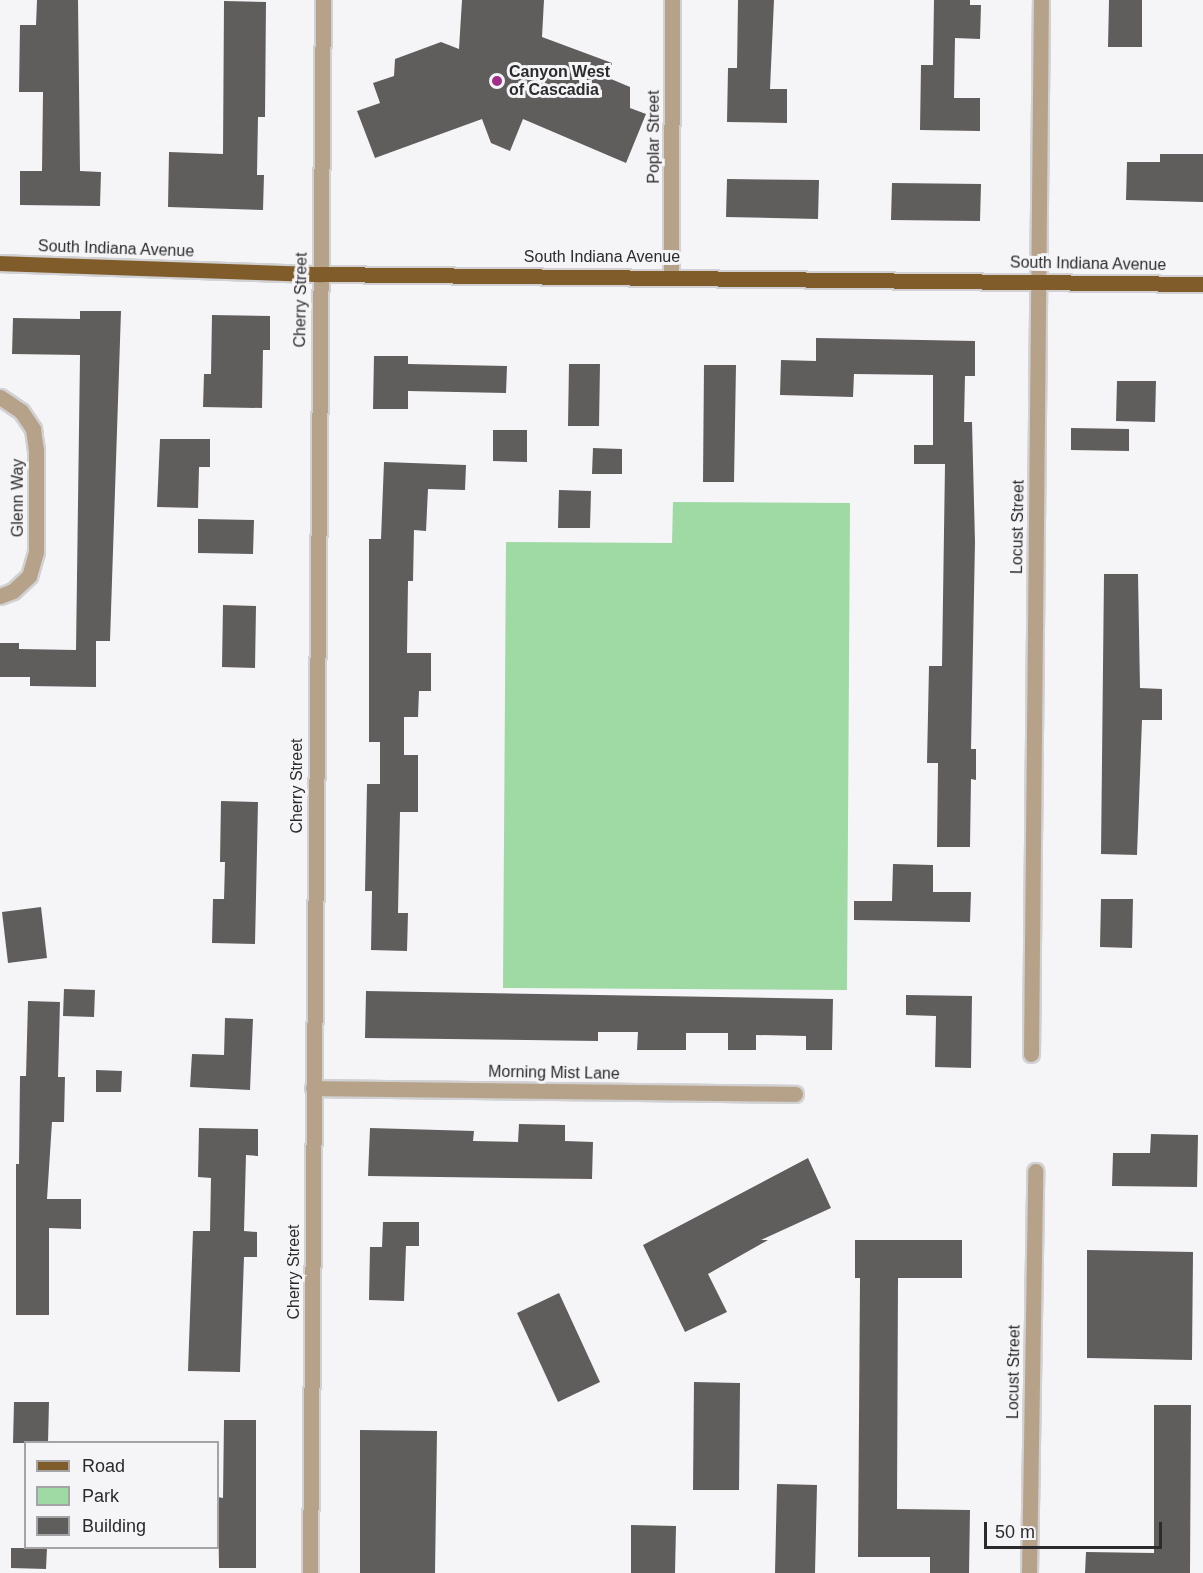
<!DOCTYPE html>
<html>
<head>
<meta charset="utf-8">
<style>
  body { margin:0 }
  #map { position:relative; width:1203px; height:1573px; overflow:hidden; background:#f5f5f8; font-family:Helvetica,sans-serif }
  div>[style] { position:absolute }
  .green>* { inset:0; background:#9fd9a3 }
  .building>* { inset:0; background:#605d5d }
  .roads { filter:drop-shadow(2px 0 #d1d1d3) drop-shadow(-2px 0 #d1d1d3) drop-shadow(0 2px #d1d1d3) drop-shadow(0 -2px #d1d1d3) }
  .minor>* { height:15px; margin:-7.5px; padding:0 7.5px; transform-origin:7.5px; border-radius:7.5px; background:#b6a288 }
  .major>* { height:15px; margin:-7.5px; padding:0 7.5px; transform-origin:7.5px; border-radius:7.5px; background:#7f5c2a }
  .dots>* { width:16px; height:16px; translate:-50% -50%; box-sizing:border-box; border:3px solid #f5f5f8; border-radius:50% }
  span { translate:-50% -50%; white-space:nowrap; text-align:center; line-height:1.15; -webkit-text-stroke:6px #f5f5f8; paint-order:stroke }
  .poi-label { font-size:16px; color:#2b2b2c; font-weight:700 }
  .left { translate:0 -50%; text-align:left }
  .street-label { font-size:16px; color:#2b2b2c }
  .legend { position:absolute; left:24px; top:1441px; width:195px; height:108px; box-sizing:border-box; background:#f5f5f8; border:2px solid #a4a4a6; margin:0; padding:8px 10px; list-style:none; font-size:18px; color:#2b2b2c }
  .legend li { display:flex; align-items:center; gap:12px; height:30px }
  .legend b { width:30px; border:2px solid #a4a4a6 }
  .scale { position:absolute; left:984px; top:1522px; width:178px; height:27px; box-sizing:border-box; border:3px solid #2b2b2c; border-top:0; padding-left:8px; font-size:18px; line-height:21px; white-space:nowrap; color:#2b2b2c; -webkit-text-stroke:4px #f5f5f8; paint-order:stroke }
</style>
</head>
<body>
<div id="map">
  <div class="green">
    <div style="clip-path:polygon(673px 502px,850px 503px,847px 990px,503px 988px,506px 542px,672px 543px)"></div>
  </div>
  <div class="building">
    <div style="clip-path:polygon(37px 0,78px 0,80px 171px,101px 172px,100px 206px,20px 205px,20px 171px,42px 171px,43px 92px,19px 92px,20px 25px,36px 25px)"></div>
    <div style="clip-path:polygon(462px 0,544px 0,542px 37px,612px 63px,611px 79px,630px 87px,630px 108px,646px 114px,626px 163px,523px 119px,510px 151px,491px 143px,482px 119px,375px 158px,357px 111px,380px 103px,373px 83px,394px 76px,395px 59px,441px 42px,459px 49px)"></div>
    <div style="clip-path:polygon(738px 0,774px 0,770px 89px,787px 89px,787px 123px,727px 122px,728px 68px,737px 68px)"></div>
    <div style="clip-path:polygon(934px 0,970px 0,970px 5px,981px 5px,980px 39px,955px 38px,954px 98px,980px 98px,980px 131px,920px 130px,921px 65px,933px 65px)"></div>
    <div style="clip-path:polygon(1109px 0,1142px 0,1142px 47px,1108px 47px)"></div>
    <div style="clip-path:polygon(224px 1px,266px 2px,265px 117px,258px 117px,257px 175px,264px 175px,263px 210px,168px 207px,169px 152px,223px 154px)"></div>
    <div style="clip-path:polygon(1160px 154px,1203px 154px,1203px 202px,1126px 200px,1127px 162px,1160px 162px)"></div>
    <div style="clip-path:polygon(727px 179px,819px 180px,818px 219px,726px 217px)"></div>
    <div style="clip-path:polygon(892px 183px,981px 184px,980px 221px,891px 220px)"></div>
    <div style="clip-path:polygon(80px 311px,121px 311px,110px 641px,96px 641px,96px 687px,30px 686px,30px 677px,0 677px,0 643px,19px 643px,19px 649px,76px 650px,80px 355px,12px 354px,13px 318px,80px 319px)"></div>
    <div style="clip-path:polygon(212px 315px,270px 316px,270px 350px,263px 350px,262px 408px,203px 407px,204px 374px,211px 374px)"></div>
    <div style="clip-path:polygon(816px 338px,975px 341px,975px 376px,965px 376px,964px 422px,972px 422px,975px 542px,971px 749px,976px 749px,976px 780px,971px 779px,970px 847px,937px 847px,938px 763px,927px 763px,929px 666px,942px 666px,945px 464px,914px 464px,914px 445px,933px 445px,933px 375px,854px 374px,853px 397px,780px 395px,781px 360px,816px 361px)"></div>
    <div style="clip-path:polygon(374px 356px,408px 356px,408px 364px,507px 366px,506px 393px,408px 391px,408px 409px,373px 409px)"></div>
    <div style="clip-path:polygon(569px 364px,600px 364px,599px 426px,568px 426px)"></div>
    <div style="clip-path:polygon(704px 365px,736px 365px,734px 482px,703px 482px)"></div>
    <div style="clip-path:polygon(1117px 381px,1156px 381px,1155px 422px,1116px 421px)"></div>
    <div style="clip-path:polygon(1071px 428px,1129px 429px,1129px 451px,1071px 450px)"></div>
    <div style="clip-path:polygon(493px 430px,527px 430px,527px 462px,493px 461px)"></div>
    <div style="clip-path:polygon(160px 439px,210px 439px,210px 467px,199px 467px,198px 508px,157px 507px)"></div>
    <div style="clip-path:polygon(593px 448px,622px 449px,622px 474px,592px 474px)"></div>
    <div style="clip-path:polygon(384px 462px,466px 465px,465px 490px,428px 489px,426px 531px,414px 530px,413px 581px,408px 581px,407px 653px,431px 653px,431px 691px,419px 691px,418px 717px,404px 717px,404px 755px,418px 755px,418px 812px,400px 812px,398px 913px,408px 913px,407px 951px,371px 950px,372px 891px,365px 891px,367px 784px,380px 784px,380px 742px,369px 742px,369px 539px,381px 539px)"></div>
    <div style="clip-path:polygon(559px 490px,591px 491px,590px 528px,558px 528px)"></div>
    <div style="clip-path:polygon(198px 519px,254px 520px,253px 554px,198px 553px)"></div>
    <div style="clip-path:polygon(1104px 574px,1138px 574px,1140px 688px,1162px 689px,1162px 720px,1142px 720px,1137px 855px,1101px 854px)"></div>
    <div style="clip-path:polygon(223px 605px,256px 606px,255px 668px,222px 667px)"></div>
    <div style="clip-path:polygon(221px 801px,258px 802px,255px 944px,212px 943px,213px 899px,224px 899px,225px 862px,220px 862px)"></div>
    <div style="clip-path:polygon(893px 864px,933px 865px,933px 892px,971px 892px,970px 922px,854px 920px,854px 901px,892px 901px)"></div>
    <div style="clip-path:polygon(1101px 899px,1133px 899px,1132px 948px,1100px 947px)"></div>
    <div style="clip-path:polygon(41px 907px,47px 958px,8px 963px,2px 912px)"></div>
    <div style="clip-path:polygon(64px 989px,95px 990px,94px 1017px,63px 1016px)"></div>
    <div style="clip-path:polygon(366px 991px,833px 999px,832px 1050px,806px 1050px,806px 1036px,756px 1035px,756px 1050px,728px 1050px,728px 1033px,686px 1033px,686px 1050px,637px 1050px,638px 1032px,598px 1032px,598px 1041px,365px 1038px)"></div>
    <div style="clip-path:polygon(906px 995px,972px 996px,971px 1068px,935px 1067px,936px 1016px,906px 1015px)"></div>
    <div style="clip-path:polygon(28px 1001px,60px 1002px,58px 1077px,65px 1077px,64px 1122px,52px 1122px,47px 1199px,81px 1199px,81px 1229px,49px 1228px,49px 1315px,16px 1315px,16px 1164px,19px 1164px,20px 1076px,26px 1076px)"></div>
    <div style="clip-path:polygon(225px 1018px,253px 1019px,250px 1090px,190px 1087px,192px 1054px,224px 1055px)"></div>
    <div style="clip-path:polygon(96px 1070px,122px 1071px,121px 1092px,96px 1092px)"></div>
    <div style="clip-path:polygon(519px 1124px,565px 1125px,565px 1141px,593px 1142px,592px 1179px,368px 1176px,370px 1128px,474px 1131px,473px 1141px,518px 1142px)"></div>
    <div style="clip-path:polygon(199px 1128px,258px 1129px,258px 1156px,246px 1155px,244px 1231px,257px 1232px,257px 1257px,244px 1257px,240px 1372px,188px 1371px,193px 1231px,210px 1231px,211px 1178px,198px 1177px)"></div>
    <div style="clip-path:polygon(1151px 1134px,1198px 1135px,1197px 1187px,1112px 1186px,1113px 1153px,1150px 1153px)"></div>
    <div style="clip-path:polygon(808px 1158px,831px 1208px,761px 1240px,768px 1240px,708px 1274px,727px 1312px,685px 1332px,643px 1245px)"></div>
    <div style="clip-path:polygon(383px 1222px,419px 1222px,419px 1246px,406px 1246px,404px 1301px,369px 1300px,370px 1247px,382px 1247px)"></div>
    <div style="clip-path:polygon(855px 1240px,962px 1240px,962px 1278px,898px 1278px,897px 1509px,970px 1510px,969px 1573px,930px 1573px,930px 1557px,858px 1557px,860px 1278px,855px 1278px)"></div>
    <div style="clip-path:polygon(1087px 1250px,1193px 1252px,1192px 1360px,1087px 1358px)"></div>
    <div style="clip-path:polygon(559px 1293px,600px 1382px,558px 1402px,517px 1313px)"></div>
    <div style="clip-path:polygon(694px 1382px,740px 1383px,739px 1490px,693px 1490px)"></div>
    <div style="clip-path:polygon(14px 1402px,49px 1402px,48px 1443px,13px 1443px)"></div>
    <div style="clip-path:polygon(1154px 1405px,1191px 1405px,1190px 1573px,1085px 1573px,1086px 1552px,1154px 1553px)"></div>
    <div style="clip-path:polygon(224px 1420px,256px 1420px,256px 1568px,219px 1568px,218px 1497px,223px 1498px)"></div>
    <div style="clip-path:polygon(360px 1430px,437px 1431px,435px 1573px,360px 1573px)"></div>
    <div style="clip-path:polygon(777px 1484px,817px 1485px,815px 1573px,775px 1573px)"></div>
    <div style="clip-path:polygon(631px 1525px,676px 1526px,675px 1573px,631px 1573px)"></div>
    <div style="clip-path:polygon(11px 1548px,47px 1548px,46px 1569px,11px 1568px)"></div>
  </div>
  <div class="roads">
    <div class="minor">
      <div style="left:671px;top:275px;width:275px;rotate:-89.8deg"></div>
      <div style="left:0;top:397px;width:25px;rotate:34deg"></div>
      <div style="left:21px;top:411px;width:22px;rotate:56deg"></div>
      <div style="left:33px;top:429px;width:21px;rotate:82deg"></div>
      <div style="left:36px;top:450px;width:102px;rotate:90deg"></div>
      <div style="left:36px;top:552px;width:25px;rotate:106deg"></div>
      <div style="left:29px;top:576px;width:22px;rotate:137deg"></div>
      <div style="left:13px;top:591px;width:14px;rotate:159deg"></div>
      <div style="left:1031px;top:1054px;width:1054px;rotate:-89.46deg"></div>
      <div style="left:313px;top:1088px;width:482px;rotate:0.7deg"></div>
      <div style="left:310px;top:1573px;width:1573px;rotate:-89.53deg"></div>
      <div style="left:1029px;top:1573px;width:402px;rotate:-89.1deg"></div>
    </div>
    <div class="major">
      <div style="left:0;top:263px;width:320px;rotate:2deg"></div>
      <div style="left:320px;top:274px;width:883px;rotate:0.65deg"></div>
    </div>
  </div>
  <div class="dots">
    <div style="left:497px;top:81px;background:#a02e8a"></div>
  </div>
  <div class="poi-label">
    <span class="left" style="left:509px;top:81px">Canyon West<br>of Cascadia</span>
  </div>
  <div class="street-label">
    <span style="left:654px;top:137px;rotate:-90deg">Poplar Street</span>
    <span style="left:116px;top:249px;rotate:2deg">South Indiana Avenue</span>
    <span style="left:602px;top:257px">South Indiana Avenue</span>
    <span style="left:1088px;top:264px;rotate:1deg">South Indiana Avenue</span>
    <span style="left:301px;top:300px;rotate:-89deg">Cherry Street</span>
    <span style="left:18px;top:498px;rotate:-90deg">Glenn Way</span>
    <span style="left:1018px;top:527px;rotate:-89deg">Locust Street</span>
    <span style="left:297px;top:786px;rotate:-90deg">Cherry Street</span>
    <span style="left:554px;top:1073px;rotate:1deg">Morning Mist Lane</span>
    <span style="left:294px;top:1272px;rotate:-90deg">Cherry Street</span>
    <span style="left:1014px;top:1372px;rotate:-89deg">Locust Street</span>
  </div>
  <ul class="legend">
  <li><b style="height:8px;background:#7f5c2a"></b>Road</li>
  <li><b style="height:16px;background:#9fd9a3"></b>Park</li>
  <li><b style="height:16px;background:#605d5d"></b>Building</li>
  </ul>
  <div class="scale">50 m</div>
</div>
</body>
</html>
